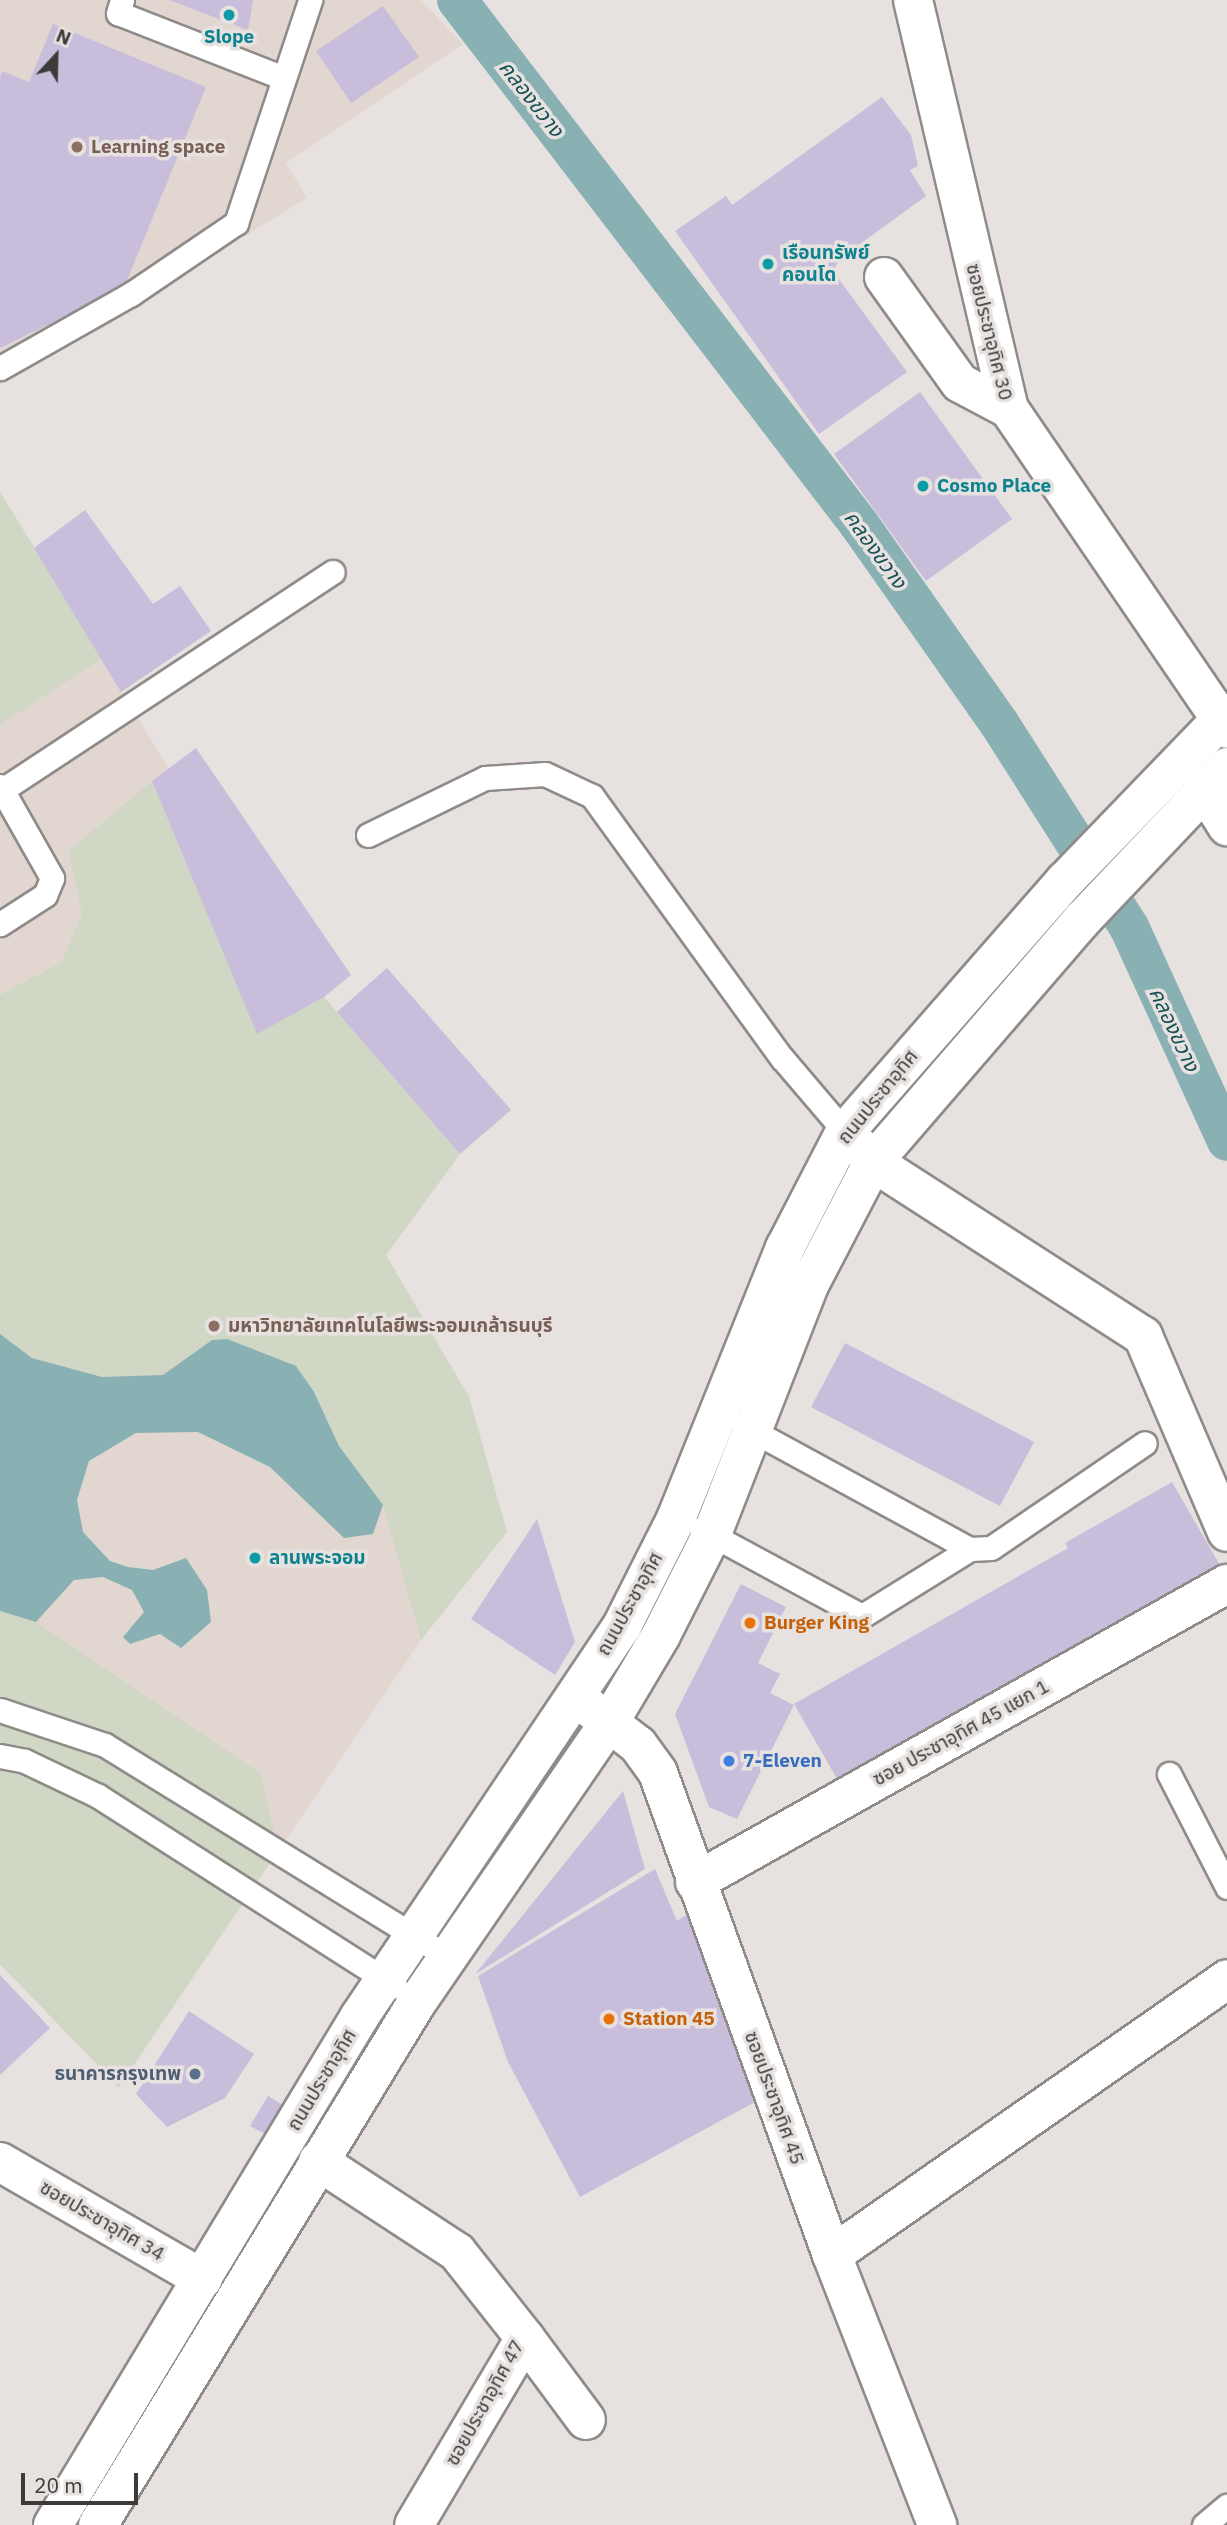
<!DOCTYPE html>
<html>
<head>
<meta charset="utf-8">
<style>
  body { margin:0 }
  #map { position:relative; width:1227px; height:2525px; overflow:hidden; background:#e7e2e0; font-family:"IBM Plex Sans","Noto Sans Thai",sans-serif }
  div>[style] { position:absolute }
  .built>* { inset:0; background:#e2d6d0 }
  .green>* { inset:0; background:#d0d7c4 }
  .water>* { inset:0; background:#89b1b4 }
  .canal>* { height:40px; margin:-20px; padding:0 20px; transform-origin:20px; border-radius:20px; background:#89b1b4 }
  .building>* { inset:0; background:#c8bddb }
  .roads { filter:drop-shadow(2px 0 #8f8b89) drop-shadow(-2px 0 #8f8b89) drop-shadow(0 2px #8f8b89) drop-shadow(0 -2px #8f8b89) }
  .service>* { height:23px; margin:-11.5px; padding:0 11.5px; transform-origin:11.5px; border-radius:11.5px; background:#fff }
  .minor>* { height:38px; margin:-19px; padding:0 19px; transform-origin:19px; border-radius:19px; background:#fff }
  .secondary>* { height:38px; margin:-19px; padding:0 19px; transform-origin:19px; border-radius:19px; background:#fff }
  .dots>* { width:19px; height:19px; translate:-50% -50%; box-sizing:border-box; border:4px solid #e7e2e0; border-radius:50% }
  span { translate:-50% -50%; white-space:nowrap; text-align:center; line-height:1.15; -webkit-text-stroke:7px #e7e2e0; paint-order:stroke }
  .culture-label { font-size:19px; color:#0d838f; font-weight:700 }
  .left { translate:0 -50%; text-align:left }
  .education-label { font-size:19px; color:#785e54; font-weight:700 }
  .street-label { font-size:19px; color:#3d3b3a }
  .food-label { font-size:19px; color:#c56008; font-weight:700 }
  .shop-label { font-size:19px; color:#366cbe; font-weight:700 }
  .service-label { font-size:19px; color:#4e5e75; font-weight:700 }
  .right { translate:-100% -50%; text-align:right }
  .water-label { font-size:21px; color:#165156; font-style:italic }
  .north { position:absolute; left:21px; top:21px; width:70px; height:70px; -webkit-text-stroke:5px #e7e2e0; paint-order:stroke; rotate:22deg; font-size:19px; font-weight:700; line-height:28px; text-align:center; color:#3d3b3a }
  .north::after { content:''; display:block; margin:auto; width:24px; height:32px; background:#3d3b3a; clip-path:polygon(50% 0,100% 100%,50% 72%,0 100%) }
  .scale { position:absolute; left:21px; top:2473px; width:117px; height:32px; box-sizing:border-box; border:4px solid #3d3b3a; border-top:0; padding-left:9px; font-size:21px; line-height:24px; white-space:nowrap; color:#3d3b3a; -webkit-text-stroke:5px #e7e2e0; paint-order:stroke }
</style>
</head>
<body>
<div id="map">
  <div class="built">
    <div style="clip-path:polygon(0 0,421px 0,463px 44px,286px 163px,307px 198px,0 384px)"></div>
    <div style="clip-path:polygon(0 492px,169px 769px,152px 782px,257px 1033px,324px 997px,460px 1154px,386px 1255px,469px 1397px,507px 1532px,421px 1640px,119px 2087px,0 1964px)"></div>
  </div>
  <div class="green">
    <div style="clip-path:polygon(0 492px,102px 658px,0 725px)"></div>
    <div style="clip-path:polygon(152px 781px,257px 1033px,324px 997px,460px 1154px,386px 1255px,469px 1397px,507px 1532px,421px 1640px,383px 1505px,339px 1446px,314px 1392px,227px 1339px,212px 1340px,163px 1375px,102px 1377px,32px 1358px,0 1334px,0 995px,62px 962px,82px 914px,69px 851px)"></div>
    <div style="clip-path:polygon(0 1611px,36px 1622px,260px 1773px,278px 1850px,119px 2087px,0 1964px)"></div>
  </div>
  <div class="water">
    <div style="clip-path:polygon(0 1334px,32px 1358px,102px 1377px,163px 1375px,212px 1340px,227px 1339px,296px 1366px,314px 1392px,339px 1446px,383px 1505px,373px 1534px,344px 1538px,270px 1467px,198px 1432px,136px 1433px,89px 1461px,77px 1500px,83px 1532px,110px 1561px,128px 1567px,153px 1570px,186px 1558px,207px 1590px,211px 1622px,181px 1648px,160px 1634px,130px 1644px,123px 1637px,144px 1612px,132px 1590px,103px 1577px,74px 1580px,36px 1622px,0 1611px)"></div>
  </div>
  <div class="canal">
    <div style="left:457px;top:0;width:660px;rotate:52.51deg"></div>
    <div style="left:859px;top:524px;width:243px;rotate:54.9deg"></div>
    <div style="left:999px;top:723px;width:244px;rotate:57.5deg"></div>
    <div style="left:1130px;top:929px;width:233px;rotate:65.4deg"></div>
  </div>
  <div class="building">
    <div style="clip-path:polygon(169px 0,253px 0,248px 30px)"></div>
    <div style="clip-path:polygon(383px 6px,419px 57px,351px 103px,316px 51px)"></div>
    <div style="clip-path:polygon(53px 24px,206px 87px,124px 288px,0 348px,0 77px,2px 71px,29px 82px)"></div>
    <div style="clip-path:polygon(882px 97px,911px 135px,918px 166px,910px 170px,926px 196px,841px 258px,833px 271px,907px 372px,819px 434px,675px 231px,726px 196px,732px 205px)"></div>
    <div style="clip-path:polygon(920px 392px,1012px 519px,926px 581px,834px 454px)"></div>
    <div style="clip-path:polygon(85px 510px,153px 604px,180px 586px,211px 631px,121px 692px,34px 548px)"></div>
    <div style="clip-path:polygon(196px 748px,351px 975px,324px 997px,257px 1034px,152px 781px)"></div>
    <div style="clip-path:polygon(387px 968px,511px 1110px,460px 1154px,337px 1012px)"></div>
    <div style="clip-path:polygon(845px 1343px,1034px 1442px,1000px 1506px,811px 1407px)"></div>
    <div style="clip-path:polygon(1172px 1482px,1221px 1567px,840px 1784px,794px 1704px,1068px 1548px,1065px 1543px)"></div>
    <div style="clip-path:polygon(537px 1519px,575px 1642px,555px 1675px,471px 1619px)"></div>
    <div style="clip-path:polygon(741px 1584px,786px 1607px,758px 1663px,780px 1674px,770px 1693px,794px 1705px,737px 1819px,709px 1807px,675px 1714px)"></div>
    <div style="clip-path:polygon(623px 1791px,645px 1869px,477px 1973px,476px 1973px)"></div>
    <div style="clip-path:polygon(655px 1869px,677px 1921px,689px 1913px,755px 2102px,580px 2197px,508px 2062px,478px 1976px)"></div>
    <div style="clip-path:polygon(0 1975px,50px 2028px,0 2075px)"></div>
    <div style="clip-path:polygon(189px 2011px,254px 2054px,225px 2098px,167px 2127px,136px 2094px)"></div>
    <div style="clip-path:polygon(268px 2096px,283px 2105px,265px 2134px,250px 2126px)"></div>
  </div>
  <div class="roads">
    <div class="service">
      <div style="left:122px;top:0;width:14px;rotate:107deg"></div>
      <div style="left:118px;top:13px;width:178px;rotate:21.4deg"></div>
      <div style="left:0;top:368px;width:150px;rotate:-29.5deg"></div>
      <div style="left:131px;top:294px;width:127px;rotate:-34.1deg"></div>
      <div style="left:236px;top:223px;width:235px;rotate:-71.6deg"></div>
      <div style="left:0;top:786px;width:106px;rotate:60.5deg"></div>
      <div style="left:52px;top:878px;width:18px;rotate:112deg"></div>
      <div style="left:45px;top:895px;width:54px;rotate:147.2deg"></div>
      <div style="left:2px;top:790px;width:396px;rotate:-33.4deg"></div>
      <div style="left:368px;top:835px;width:130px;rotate:-26deg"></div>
      <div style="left:485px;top:778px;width:60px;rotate:-3.8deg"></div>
      <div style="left:545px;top:774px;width:52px;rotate:25.1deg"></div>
      <div style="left:592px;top:796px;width:324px;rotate:54.1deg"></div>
      <div style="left:782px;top:1058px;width:97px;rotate:49.6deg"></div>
      <div style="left:744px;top:1426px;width:257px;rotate:28.6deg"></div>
      <div style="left:970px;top:1549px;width:21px;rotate:-3deg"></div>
      <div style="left:991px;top:1548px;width:186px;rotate:-34.3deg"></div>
      <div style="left:701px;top:1529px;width:183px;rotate:28.4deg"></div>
      <div style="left:862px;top:1616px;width:127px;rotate:-31.8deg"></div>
      <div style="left:0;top:1710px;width:111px;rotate:18.4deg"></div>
      <div style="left:105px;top:1745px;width:402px;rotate:31.7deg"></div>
      <div style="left:0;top:1756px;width:25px;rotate:11deg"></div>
      <div style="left:25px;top:1761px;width:81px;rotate:25.6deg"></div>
      <div style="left:98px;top:1796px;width:353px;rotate:32.6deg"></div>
      <div style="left:1169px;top:1774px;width:127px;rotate:62.8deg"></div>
      <div style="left:1204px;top:2525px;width:30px;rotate:-40deg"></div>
    </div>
    <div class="minor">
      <div style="left:913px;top:0;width:420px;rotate:76.8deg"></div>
      <div style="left:1009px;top:409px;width:387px;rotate:55.7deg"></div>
      <div style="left:884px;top:277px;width:130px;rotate:54.4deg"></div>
      <div style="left:960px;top:383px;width:55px;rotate:28deg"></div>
      <div style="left:1204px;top:789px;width:44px;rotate:58.1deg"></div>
      <div style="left:850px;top:1137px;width:34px;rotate:47deg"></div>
      <div style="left:873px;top:1162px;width:321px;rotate:32.8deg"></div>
      <div style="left:1143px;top:1336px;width:213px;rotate:66.8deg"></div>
      <div style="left:577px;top:1698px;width:77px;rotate:37.6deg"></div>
      <div style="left:638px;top:1745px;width:34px;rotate:54deg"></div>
      <div style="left:658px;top:1773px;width:512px;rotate:70.15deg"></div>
      <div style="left:832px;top:2255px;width:290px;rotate:68.7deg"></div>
      <div style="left:695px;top:1882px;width:610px;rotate:-29.26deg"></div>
      <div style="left:318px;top:2161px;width:166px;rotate:33.2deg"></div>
      <div style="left:457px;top:2252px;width:110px;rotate:51.7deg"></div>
      <div style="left:525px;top:2338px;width:217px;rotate:120.7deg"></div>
      <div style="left:0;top:2162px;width:234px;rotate:30deg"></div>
      <div style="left:832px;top:2255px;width:482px;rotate:-34.9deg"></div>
      <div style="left:525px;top:2338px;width:102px;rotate:53.4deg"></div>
    </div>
    <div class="secondary">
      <div style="left:53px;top:2525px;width:594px;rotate:-58.9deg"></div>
      <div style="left:360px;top:2016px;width:470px;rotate:-56.1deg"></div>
      <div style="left:622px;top:1626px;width:120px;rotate:-63.2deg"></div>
      <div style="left:676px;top:1519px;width:292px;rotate:-68.1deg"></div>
      <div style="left:785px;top:1248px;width:131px;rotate:-62.7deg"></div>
      <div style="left:845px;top:1132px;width:334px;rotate:-48.8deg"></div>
      <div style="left:1065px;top:881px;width:233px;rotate:-46deg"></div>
      <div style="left:98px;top:2525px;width:613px;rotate:-58.62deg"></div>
      <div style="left:417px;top:2002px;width:341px;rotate:-55.5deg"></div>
      <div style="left:610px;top:1721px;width:100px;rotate:-59.3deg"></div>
      <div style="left:661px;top:1635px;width:113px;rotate:-63.2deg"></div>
      <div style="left:712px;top:1534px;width:267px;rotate:-68.7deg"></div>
      <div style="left:809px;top:1285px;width:139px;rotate:-62.5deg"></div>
      <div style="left:873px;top:1162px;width:320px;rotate:-49.2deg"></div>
      <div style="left:1082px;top:920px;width:211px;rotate:-46.5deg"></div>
    </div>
  </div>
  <div class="dots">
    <div style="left:229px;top:15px;background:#0f9aa8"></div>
    <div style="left:77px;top:147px;background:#8d6e63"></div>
    <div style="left:768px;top:264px;background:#0f9aa8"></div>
    <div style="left:923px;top:486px;background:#0f9aa8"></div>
    <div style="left:214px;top:1326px;background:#8d6e63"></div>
    <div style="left:255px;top:1558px;background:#0f9aa8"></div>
    <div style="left:750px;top:1623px;background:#e8710a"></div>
    <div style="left:729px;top:1761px;background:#3f7fe0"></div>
    <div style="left:609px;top:2019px;background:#e8710a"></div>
    <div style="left:195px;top:2074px;background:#5c6f8a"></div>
  </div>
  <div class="culture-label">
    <span style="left:229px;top:37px">Slope</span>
    <span class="left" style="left:782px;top:264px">เรือนทรัพย์<br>คอนโด</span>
    <span class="left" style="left:937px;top:486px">Cosmo Place</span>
    <span class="left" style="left:269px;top:1558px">ลานพระจอม</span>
  </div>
  <div class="education-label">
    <span class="left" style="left:91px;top:147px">Learning space</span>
    <span class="left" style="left:228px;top:1326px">มหาวิทยาลัยเทคโนโลยีพระจอมเกล้าธนบุรี</span>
  </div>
  <div class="street-label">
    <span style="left:989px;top:332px;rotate:76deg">ซอยประชาอุทิศ 30</span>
    <span style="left:878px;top:1097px;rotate:-51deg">ถนนประชาอุทิศ</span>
    <span style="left:630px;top:1604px;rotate:-61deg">ถนนประชาอุทิศ</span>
    <span style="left:961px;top:1733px;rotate:-29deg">ซอย ประชาอุทิศ 45 แยก 1</span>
    <span style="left:322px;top:2080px;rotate:-59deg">ถนนประชาอุทิศ</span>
    <span style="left:774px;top:2098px;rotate:70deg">ซอยประชาอุทิศ 45</span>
    <span style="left:102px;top:2221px;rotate:30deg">ซอยประชาอุทิศ 34</span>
    <span style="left:485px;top:2403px;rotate:-61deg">ซอยประชาอุทิศ 47</span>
  </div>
  <div class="food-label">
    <span class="left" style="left:764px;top:1623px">Burger King</span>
    <span class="left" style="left:623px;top:2019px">Station 45</span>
  </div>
  <div class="shop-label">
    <span class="left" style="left:743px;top:1761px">7-Eleven</span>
  </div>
  <div class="service-label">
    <span class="right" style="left:181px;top:2074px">ธนาคารกรุงเทพ</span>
  </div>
  <div class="water-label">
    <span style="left:532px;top:98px;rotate:52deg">คลองขวาง</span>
    <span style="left:876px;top:549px;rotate:54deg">คลองขวาง</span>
    <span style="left:1175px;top:1029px;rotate:65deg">คลองขวาง</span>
  </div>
  <div class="north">N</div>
  <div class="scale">20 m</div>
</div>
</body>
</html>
